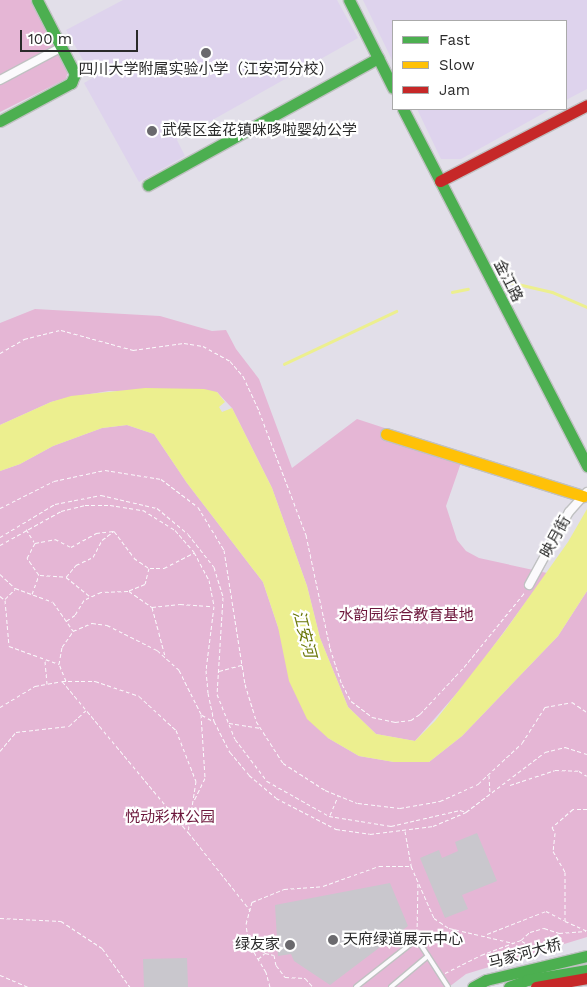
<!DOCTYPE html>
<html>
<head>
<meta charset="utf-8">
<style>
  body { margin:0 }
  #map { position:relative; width:587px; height:987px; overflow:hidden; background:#e2dfe9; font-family:"Work Sans","Noto Sans SC",sans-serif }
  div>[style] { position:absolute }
  .education>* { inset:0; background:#ded3ed }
  .green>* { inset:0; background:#e5b6d5 }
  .water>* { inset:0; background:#ecef8f }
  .stream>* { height:2.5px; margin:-1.25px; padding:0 1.25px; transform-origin:1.25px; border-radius:1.25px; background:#ecef8f }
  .building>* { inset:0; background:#c9c7cd }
  .path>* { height:1px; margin-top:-0.5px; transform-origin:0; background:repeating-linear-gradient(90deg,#fbfafc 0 4px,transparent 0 6.5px) }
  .roads { filter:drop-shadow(1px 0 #c0c1c2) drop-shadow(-1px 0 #c0c1c2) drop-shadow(0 1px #c0c1c2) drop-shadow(0 -1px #c0c1c2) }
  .lane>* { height:4px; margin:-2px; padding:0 2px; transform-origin:2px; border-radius:2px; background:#fbfafc }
  .street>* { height:8px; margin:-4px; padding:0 4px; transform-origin:4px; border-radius:4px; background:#fbfafc }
  .fast>* { height:11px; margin:-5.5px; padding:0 5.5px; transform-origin:5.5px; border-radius:5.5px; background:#4caf50 }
  .slow>* { height:11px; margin:-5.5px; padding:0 5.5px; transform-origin:5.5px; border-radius:5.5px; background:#ffc107 }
  .jam>* { height:11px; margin:-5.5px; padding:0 5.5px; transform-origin:5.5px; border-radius:5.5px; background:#c62828 }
  .dots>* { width:14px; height:14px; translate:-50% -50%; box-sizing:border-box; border:2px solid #fff; border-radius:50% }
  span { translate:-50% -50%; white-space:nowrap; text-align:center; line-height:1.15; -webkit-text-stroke:4.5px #fff; paint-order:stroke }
  .poi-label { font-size:15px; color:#2a2a2a }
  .left { translate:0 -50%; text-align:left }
  .right { translate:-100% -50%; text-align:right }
  .street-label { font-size:15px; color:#2a2a2a }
  .park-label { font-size:15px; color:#6c163b }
  .water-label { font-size:16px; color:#6b7709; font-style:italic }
  .legend { position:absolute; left:392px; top:20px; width:175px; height:90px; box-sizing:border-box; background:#fff; border:1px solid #aaa; margin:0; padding:6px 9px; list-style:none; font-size:15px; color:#2a2a2a }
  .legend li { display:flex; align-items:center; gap:10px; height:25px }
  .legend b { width:25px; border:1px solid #aaa }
  .scale { position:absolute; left:20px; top:30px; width:118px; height:22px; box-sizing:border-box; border:2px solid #2a2a2a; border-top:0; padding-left:6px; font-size:15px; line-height:18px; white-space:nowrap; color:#2a2a2a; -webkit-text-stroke:4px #fff; paint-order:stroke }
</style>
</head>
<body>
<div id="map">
  <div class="education">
    <div style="clip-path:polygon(123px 0,337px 0,358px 38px,177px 140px,185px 156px,139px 182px,84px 83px,96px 76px,87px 67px,66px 30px)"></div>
    <div style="clip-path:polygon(363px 0,587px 0,587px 89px,566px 100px,566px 21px,393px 21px,393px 62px)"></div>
    <div style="clip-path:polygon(417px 109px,551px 109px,461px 159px,441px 159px)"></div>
  </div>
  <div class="green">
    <div style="clip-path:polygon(0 0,31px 0,68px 70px,66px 79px,0 112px)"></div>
    <div style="clip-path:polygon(35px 309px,160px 316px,212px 331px,226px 330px,236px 349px,259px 379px,292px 468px,357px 419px,464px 454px,446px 506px,457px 540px,466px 551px,479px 558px,547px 573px,470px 678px,415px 741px,376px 734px,348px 707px,320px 638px,307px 586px,272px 488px,232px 408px,217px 392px,109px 391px,71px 397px,51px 402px,0 425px,0 323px)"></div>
    <div style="clip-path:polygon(127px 425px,154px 434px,187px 483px,263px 582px,278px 627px,328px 738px,359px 756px,394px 762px,429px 762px,462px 736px,558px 636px,587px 591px,587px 937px,466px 974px,449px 987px,0 987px,0 471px,20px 464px,53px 446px,102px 428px)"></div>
  </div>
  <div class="water">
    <div style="clip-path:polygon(145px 388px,204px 389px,217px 392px,225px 402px,219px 407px,222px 412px,232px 408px,272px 488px,307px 586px,320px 638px,348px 707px,376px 734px,415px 741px,435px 721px,505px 631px,568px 542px,587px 509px,587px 591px,558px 636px,462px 736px,429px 762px,394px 762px,359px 756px,328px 738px,307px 719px,289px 681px,278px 627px,263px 582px,187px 483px,154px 434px,127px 425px,102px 428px,53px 446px,20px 464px,0 471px,0 425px,51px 402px,71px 396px)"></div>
  </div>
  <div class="stream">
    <div style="left:509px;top:282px;width:44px;rotate:13.1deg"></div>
    <div style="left:552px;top:292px;width:38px;rotate:23deg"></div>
    <div style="left:452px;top:292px;width:16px;rotate:-11deg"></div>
    <div style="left:284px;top:364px;width:124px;rotate:-25.3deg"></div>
  </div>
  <div class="building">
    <div style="clip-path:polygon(477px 833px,497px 881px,462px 895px,468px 909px,445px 918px,420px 858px,439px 850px,442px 858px,458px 851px,455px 842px)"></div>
    <div style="clip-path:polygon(390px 883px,408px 926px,330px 985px,294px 961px,291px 954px,278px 956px,275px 905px)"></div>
    <div style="clip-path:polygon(187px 958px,188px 987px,144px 987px,143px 959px)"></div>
  </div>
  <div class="path">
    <div style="left:0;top:353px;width:28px;rotate:-30deg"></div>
    <div style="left:24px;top:339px;width:38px;rotate:-14deg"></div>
    <div style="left:61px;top:330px;width:75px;rotate:15.5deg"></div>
    <div style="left:133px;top:350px;width:51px;rotate:-7.8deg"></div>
    <div style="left:184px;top:343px;width:19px;rotate:9deg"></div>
    <div style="left:203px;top:346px;width:31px;rotate:29deg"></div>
    <div style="left:230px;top:361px;width:20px;rotate:49deg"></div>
    <div style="left:243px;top:376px;width:38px;rotate:65deg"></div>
    <div style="left:259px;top:411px;width:133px;rotate:69.2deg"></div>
    <div style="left:306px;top:535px;width:116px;rotate:78deg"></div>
    <div style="left:330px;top:648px;width:38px;rotate:72deg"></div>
    <div style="left:342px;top:684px;width:19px;rotate:62deg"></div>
    <div style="left:351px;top:701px;width:26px;rotate:37deg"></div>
    <div style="left:372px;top:717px;width:24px;rotate:12deg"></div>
    <div style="left:395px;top:722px;width:16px;rotate:-7deg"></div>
    <div style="left:411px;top:720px;width:11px;rotate:-34deg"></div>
    <div style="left:420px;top:714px;width:64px;rotate:-46.9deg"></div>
    <div style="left:464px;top:667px;width:97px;rotate:-50.9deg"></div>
    <div style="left:0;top:508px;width:60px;rotate:-26.6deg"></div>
    <div style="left:54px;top:481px;width:52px;rotate:-12.2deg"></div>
    <div style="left:105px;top:470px;width:57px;rotate:9.1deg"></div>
    <div style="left:161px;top:479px;width:46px;rotate:37.1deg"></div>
    <div style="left:198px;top:507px;width:50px;rotate:58.8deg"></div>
    <div style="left:224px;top:550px;width:136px;rotate:81.1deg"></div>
    <div style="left:245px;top:684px;width:39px;rotate:73deg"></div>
    <div style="left:256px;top:721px;width:50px;rotate:57.3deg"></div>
    <div style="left:283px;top:763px;width:50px;rotate:32.7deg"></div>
    <div style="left:325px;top:790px;width:35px;rotate:22deg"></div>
    <div style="left:358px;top:803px;width:42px;rotate:6.8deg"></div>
    <div style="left:400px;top:808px;width:41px;rotate:-9.9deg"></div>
    <div style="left:440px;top:801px;width:42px;rotate:-24.1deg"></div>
    <div style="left:478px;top:784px;width:60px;rotate:-43deg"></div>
    <div style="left:522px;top:743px;width:43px;rotate:-57.4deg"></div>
    <div style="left:545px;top:707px;width:27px;rotate:-10deg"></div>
    <div style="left:572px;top:702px;width:18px;rotate:34deg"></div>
    <div style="left:26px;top:529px;width:15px;rotate:58deg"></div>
    <div style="left:0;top:537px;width:64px;rotate:-31deg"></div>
    <div style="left:55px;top:504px;width:47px;rotate:-11.1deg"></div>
    <div style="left:101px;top:495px;width:57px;rotate:13.1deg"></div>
    <div style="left:157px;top:508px;width:40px;rotate:40deg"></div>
    <div style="left:188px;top:534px;width:42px;rotate:51.8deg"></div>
    <div style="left:214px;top:567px;width:31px;rotate:73deg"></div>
    <div style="left:223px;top:597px;width:97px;rotate:93.5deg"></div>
    <div style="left:217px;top:694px;width:48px;rotate:68.2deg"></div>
    <div style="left:235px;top:739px;width:53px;rotate:52.7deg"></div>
    <div style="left:267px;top:781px;width:71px;rotate:29.4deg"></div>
    <div style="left:329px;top:816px;width:63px;rotate:9.2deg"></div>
    <div style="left:391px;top:826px;width:71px;rotate:-13.1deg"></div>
    <div style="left:460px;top:810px;width:6px;rotate:18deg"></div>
    <div style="left:0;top:545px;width:70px;rotate:-29.1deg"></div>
    <div style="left:61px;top:511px;width:25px;rotate:-14deg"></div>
    <div style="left:85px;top:505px;width:25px"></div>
    <div style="left:110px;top:505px;width:33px;rotate:9deg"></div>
    <div style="left:143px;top:510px;width:38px;rotate:32deg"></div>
    <div style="left:175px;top:530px;width:29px;rotate:49deg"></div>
    <div style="left:194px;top:552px;width:32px;rotate:62deg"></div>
    <div style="left:209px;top:580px;width:26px;rotate:79deg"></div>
    <div style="left:214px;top:606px;width:64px;rotate:97.1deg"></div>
    <div style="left:206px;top:670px;width:23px;rotate:85deg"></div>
    <div style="left:208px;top:693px;width:29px;rotate:78deg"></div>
    <div style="left:214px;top:721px;width:35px;rotate:63deg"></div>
    <div style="left:230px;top:752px;width:30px;rotate:50deg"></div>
    <div style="left:249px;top:775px;width:35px;rotate:40deg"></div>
    <div style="left:276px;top:798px;width:68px;rotate:27.3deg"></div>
    <div style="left:336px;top:829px;width:34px;rotate:8deg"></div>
    <div style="left:370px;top:834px;width:64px;rotate:-7.2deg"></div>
    <div style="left:433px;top:826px;width:36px;rotate:-23deg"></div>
    <div style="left:466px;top:812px;width:99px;rotate:-37.2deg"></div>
    <div style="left:545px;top:752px;width:21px;rotate:-14deg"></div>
    <div style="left:565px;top:747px;width:23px;rotate:18deg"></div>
    <div style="left:150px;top:568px;width:14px"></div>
    <div style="left:164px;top:568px;width:34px;rotate:-27deg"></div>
    <div style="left:0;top:574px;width:21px;rotate:43deg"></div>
    <div style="left:15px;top:588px;width:40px;rotate:20.2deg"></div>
    <div style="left:53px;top:602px;width:35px;rotate:55deg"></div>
    <div style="left:40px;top:575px;width:26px;rotate:4deg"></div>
    <div style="left:66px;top:577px;width:32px;rotate:39deg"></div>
    <div style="left:66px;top:577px;width:16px;rotate:-50deg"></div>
    <div style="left:76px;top:565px;width:19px;rotate:-25deg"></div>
    <div style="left:93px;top:557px;width:19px;rotate:-62deg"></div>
    <div style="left:102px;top:540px;width:15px;rotate:-37deg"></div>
    <div style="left:129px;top:591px;width:28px;rotate:35deg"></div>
    <div style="left:152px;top:607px;width:28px;rotate:-6deg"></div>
    <div style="left:180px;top:604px;width:32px;rotate:4deg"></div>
    <div style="left:32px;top:594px;width:20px;rotate:-70deg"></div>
    <div style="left:39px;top:575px;width:21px;rotate:-125deg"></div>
    <div style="left:27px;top:558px;width:17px;rotate:-62deg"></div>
    <div style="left:35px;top:543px;width:20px;rotate:-11deg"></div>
    <div style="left:55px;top:539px;width:18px;rotate:27deg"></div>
    <div style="left:71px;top:547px;width:29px;rotate:-29deg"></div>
    <div style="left:96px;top:533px;width:18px;rotate:-6deg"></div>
    <div style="left:114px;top:531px;width:34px;rotate:53deg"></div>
    <div style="left:134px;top:558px;width:18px;rotate:34deg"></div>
    <div style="left:149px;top:568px;width:16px;rotate:104deg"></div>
    <div style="left:145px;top:584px;width:18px;rotate:158deg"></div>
    <div style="left:128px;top:591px;width:27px;rotate:178deg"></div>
    <div style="left:101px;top:592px;width:19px;rotate:155deg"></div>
    <div style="left:84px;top:600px;width:17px;rotate:121deg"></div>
    <div style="left:75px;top:615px;width:11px;rotate:146deg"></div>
    <div style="left:0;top:596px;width:6px;rotate:39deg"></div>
    <div style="left:5px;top:600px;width:46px;rotate:85deg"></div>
    <div style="left:9px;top:646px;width:53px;rotate:19.8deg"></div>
    <div style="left:5px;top:599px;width:14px;rotate:-45deg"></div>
    <div style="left:152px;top:607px;width:51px;rotate:75.1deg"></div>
    <div style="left:45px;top:661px;width:23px;rotate:85deg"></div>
    <div style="left:219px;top:671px;width:24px;rotate:-15deg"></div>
    <div style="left:62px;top:681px;width:197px;rotate:50.2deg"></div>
    <div style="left:66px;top:681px;width:18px;rotate:-112deg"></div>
    <div style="left:59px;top:664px;width:17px;rotate:-80deg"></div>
    <div style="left:62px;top:647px;width:19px;rotate:-55deg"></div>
    <div style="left:73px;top:631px;width:21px;rotate:-23deg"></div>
    <div style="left:92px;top:623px;width:15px;rotate:8deg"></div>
    <div style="left:107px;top:625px;width:56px;rotate:26.6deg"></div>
    <div style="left:157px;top:650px;width:30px;rotate:42deg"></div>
    <div style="left:179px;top:670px;width:49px;rotate:63.4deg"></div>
    <div style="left:201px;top:714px;width:64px;rotate:86.4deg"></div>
    <div style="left:205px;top:778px;width:25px;rotate:116deg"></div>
    <div style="left:0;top:707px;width:41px;rotate:-31deg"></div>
    <div style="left:35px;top:686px;width:27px;rotate:-10deg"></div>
    <div style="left:62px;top:681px;width:33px"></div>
    <div style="left:95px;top:681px;width:46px;rotate:18.8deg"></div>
    <div style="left:139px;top:696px;width:50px;rotate:42.6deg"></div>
    <div style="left:176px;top:730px;width:55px;rotate:68.6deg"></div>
    <div style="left:196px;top:781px;width:52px;rotate:98.9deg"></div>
    <div style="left:188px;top:832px;width:100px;rotate:51.5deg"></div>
    <div style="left:202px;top:715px;width:13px;rotate:29deg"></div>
    <div style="left:229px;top:723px;width:31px;rotate:9deg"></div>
    <div style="left:0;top:751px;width:25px;rotate:-50deg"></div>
    <div style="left:16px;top:732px;width:53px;rotate:-6.5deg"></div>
    <div style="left:69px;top:726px;width:23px;rotate:-43deg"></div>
    <div style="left:489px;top:775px;width:18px;rotate:87deg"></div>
    <div style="left:510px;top:785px;width:47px;rotate:-18.4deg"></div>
    <div style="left:555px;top:770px;width:24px;rotate:2deg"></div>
    <div style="left:579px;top:771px;width:9px;rotate:32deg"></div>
    <div style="left:587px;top:809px;width:14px;rotate:180deg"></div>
    <div style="left:573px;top:809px;width:28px;rotate:139deg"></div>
    <div style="left:552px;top:827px;width:7px;rotate:63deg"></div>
    <div style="left:555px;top:833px;width:18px;rotate:96deg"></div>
    <div style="left:553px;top:851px;width:24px;rotate:60deg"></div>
    <div style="left:565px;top:872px;width:49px;rotate:90deg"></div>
    <div style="left:565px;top:921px;width:24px;rotate:24deg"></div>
    <div style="left:330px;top:815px;width:21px;rotate:-67deg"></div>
    <div style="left:405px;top:831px;width:36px;rotate:80deg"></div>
    <div style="left:411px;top:866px;width:57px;rotate:66.1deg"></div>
    <div style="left:434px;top:918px;width:18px;rotate:34deg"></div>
    <div style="left:449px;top:928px;width:66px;rotate:13.2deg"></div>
    <div style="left:0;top:918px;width:61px;rotate:2.8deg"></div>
    <div style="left:61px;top:921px;width:49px;rotate:33.4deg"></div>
    <div style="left:102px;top:948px;width:48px;rotate:54.3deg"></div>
    <div style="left:417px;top:933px;width:51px;rotate:-88.9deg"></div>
    <div style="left:487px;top:934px;width:63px;rotate:-21.3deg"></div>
    <div style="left:546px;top:911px;width:20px;rotate:27deg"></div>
    <div style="left:522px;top:941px;width:12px;rotate:31deg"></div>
    <div style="left:532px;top:947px;width:23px;rotate:-13deg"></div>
    <div style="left:554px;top:942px;width:9px;rotate:-63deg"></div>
    <div style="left:258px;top:959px;width:9px;rotate:-41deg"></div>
    <div style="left:265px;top:953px;width:9px;rotate:13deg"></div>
    <div style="left:274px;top:955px;width:10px;rotate:79deg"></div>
    <div style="left:276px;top:965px;width:15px;rotate:53deg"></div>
    <div style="left:285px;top:977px;width:20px;rotate:3deg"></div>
    <div style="left:305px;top:978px;width:12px;rotate:48deg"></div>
    <div style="left:445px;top:973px;width:40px;rotate:-26.6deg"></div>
    <div style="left:481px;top:955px;width:43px;rotate:-20.6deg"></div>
    <div style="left:521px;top:940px;width:12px;rotate:-42deg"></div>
    <div style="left:530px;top:932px;width:15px;rotate:-16deg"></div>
    <div style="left:544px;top:928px;width:16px;rotate:18deg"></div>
    <div style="left:559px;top:933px;width:27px;rotate:-4deg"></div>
    <div style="left:0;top:975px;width:30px;rotate:23deg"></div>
    <div style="left:270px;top:987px;width:16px;rotate:-105deg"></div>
    <div style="left:266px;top:972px;width:33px;rotate:-121deg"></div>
    <div style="left:249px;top:944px;width:20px;rotate:-99deg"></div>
    <div style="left:246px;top:924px;width:23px;rotate:-75deg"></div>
    <div style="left:252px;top:902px;width:35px;rotate:-22deg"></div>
    <div style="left:284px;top:889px;width:39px;rotate:-4deg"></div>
    <div style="left:323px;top:886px;width:59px;rotate:-19.7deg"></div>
    <div style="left:379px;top:866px;width:32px"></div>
  </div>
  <div class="roads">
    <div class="lane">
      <div style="left:356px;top:987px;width:78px;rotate:-38.2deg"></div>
      <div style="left:417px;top:939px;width:57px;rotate:57.1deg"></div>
      <div style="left:391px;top:987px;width:48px;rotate:-40deg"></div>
    </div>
    <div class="street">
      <div style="left:0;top:80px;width:70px;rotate:-28deg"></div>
      <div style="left:529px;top:585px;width:83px;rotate:-61.3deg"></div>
      <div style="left:569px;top:512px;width:27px;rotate:-48deg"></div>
    </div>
    <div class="fast">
      <div style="left:349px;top:0;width:98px;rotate:63.4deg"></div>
      <div style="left:403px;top:109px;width:402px;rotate:62.7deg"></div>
      <div style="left:0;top:121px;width:81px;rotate:-28.2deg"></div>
      <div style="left:71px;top:83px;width:10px;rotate:-66deg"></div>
      <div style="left:75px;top:74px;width:83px;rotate:-117.2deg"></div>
      <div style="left:148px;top:185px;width:263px;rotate:-28.9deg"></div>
      <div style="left:473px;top:987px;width:15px;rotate:-28deg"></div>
      <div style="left:486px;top:980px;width:104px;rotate:-13.4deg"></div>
      <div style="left:509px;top:987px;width:19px;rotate:-21deg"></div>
      <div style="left:527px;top:980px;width:61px;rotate:-9.5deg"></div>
    </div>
    <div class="slow">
      <div style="left:386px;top:434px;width:207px;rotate:17.5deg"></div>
    </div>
    <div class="jam">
      <div style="left:440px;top:181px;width:165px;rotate:-27.3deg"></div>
      <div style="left:536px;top:987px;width:52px;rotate:-10deg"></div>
    </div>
  </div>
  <div class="dots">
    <div style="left:206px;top:53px;background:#6a696d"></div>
    <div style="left:152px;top:131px;background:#6a696d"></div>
    <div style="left:333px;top:940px;background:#6a696d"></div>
    <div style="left:290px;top:945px;background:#6a696d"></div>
  </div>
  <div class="poi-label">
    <span style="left:206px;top:70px">四川大学附属实验小学（江安河分校）</span>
    <span class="left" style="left:162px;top:131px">武侯区金花镇咪哆啦婴幼公学</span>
    <span class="left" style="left:343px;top:940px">天府绿道展示中心</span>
    <span class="right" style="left:280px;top:945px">绿友家</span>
  </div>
  <div class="street-label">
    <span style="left:508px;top:281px;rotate:63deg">金江路</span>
    <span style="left:556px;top:537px;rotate:-61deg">映月街</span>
    <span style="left:525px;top:954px;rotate:-15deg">马家河大桥</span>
  </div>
  <div class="park-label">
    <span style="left:406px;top:616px">水韵园综合教育基地</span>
    <span style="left:170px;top:818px">悦动彩林公园</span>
  </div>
  <div class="water-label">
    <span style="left:304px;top:634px;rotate:75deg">江安河</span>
  </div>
  <ul class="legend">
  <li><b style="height:6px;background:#4caf50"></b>Fast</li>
  <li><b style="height:6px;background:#ffc107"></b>Slow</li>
  <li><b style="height:6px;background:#c62828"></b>Jam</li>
  </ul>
  <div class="scale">100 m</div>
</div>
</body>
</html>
